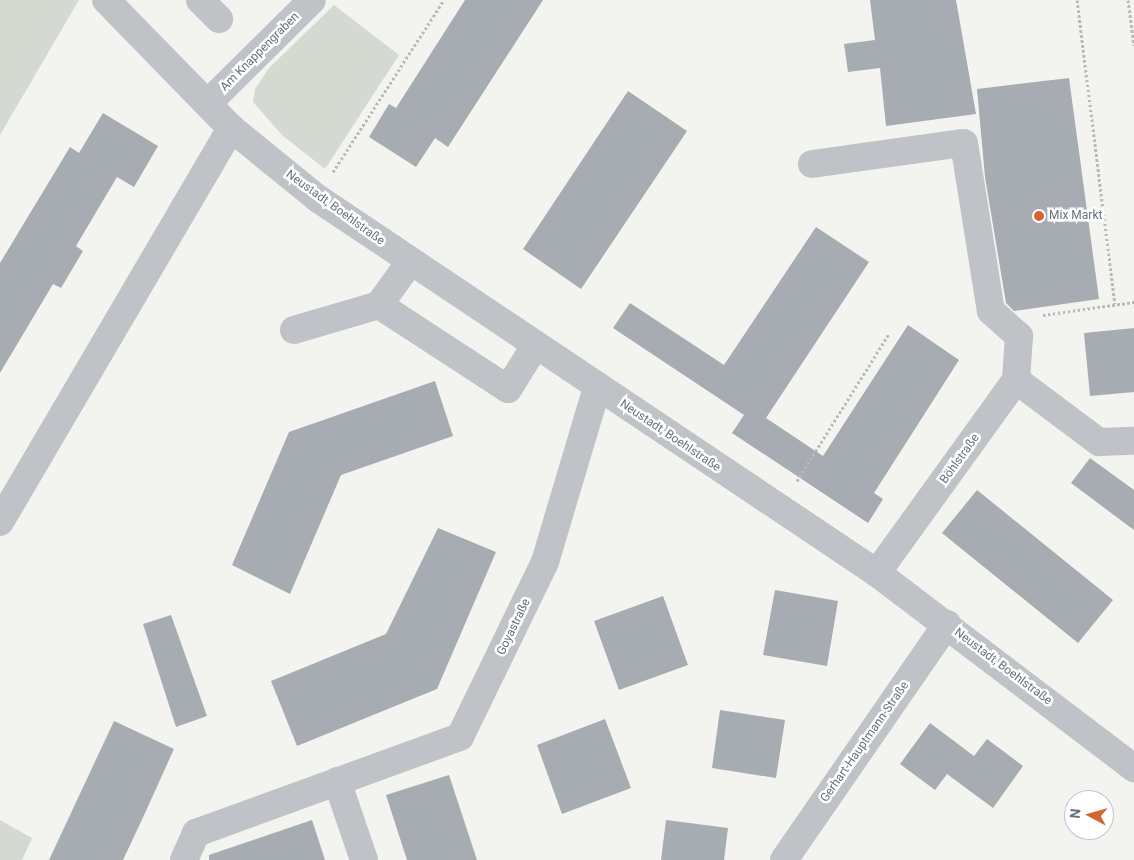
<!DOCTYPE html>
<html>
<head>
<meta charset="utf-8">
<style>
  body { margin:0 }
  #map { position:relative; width:1134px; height:860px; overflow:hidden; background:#f3f4f0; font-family:Roboto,sans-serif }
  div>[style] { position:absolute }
  .green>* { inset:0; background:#d4dad2 }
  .building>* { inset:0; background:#a6acb2 }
  .path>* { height:3px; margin-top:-1.5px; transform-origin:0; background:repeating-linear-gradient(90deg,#b7b9bc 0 2.5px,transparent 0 5px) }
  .minor>* { height:28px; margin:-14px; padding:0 14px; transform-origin:14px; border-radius:14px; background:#bfc2c6 }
  .dots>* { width:14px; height:14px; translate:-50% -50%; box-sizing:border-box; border:2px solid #fff; border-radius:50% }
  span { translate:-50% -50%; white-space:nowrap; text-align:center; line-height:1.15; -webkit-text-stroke:5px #fff; paint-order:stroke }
  .street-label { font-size:12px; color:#65717f }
  .poi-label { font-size:12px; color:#65717f }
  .left { translate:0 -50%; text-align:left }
  .north { position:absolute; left:1064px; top:790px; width:50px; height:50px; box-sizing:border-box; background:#fff; border:1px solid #c1c6cc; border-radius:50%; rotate:276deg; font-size:14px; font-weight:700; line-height:20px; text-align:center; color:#65717f }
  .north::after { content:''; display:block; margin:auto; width:18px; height:22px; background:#d36531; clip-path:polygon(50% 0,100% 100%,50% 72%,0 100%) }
</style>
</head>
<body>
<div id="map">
  <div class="green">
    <div style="clip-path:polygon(0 0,79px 0,0 135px)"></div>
    <div style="clip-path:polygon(334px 5px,399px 55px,325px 169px,283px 136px,253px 102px,255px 89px,269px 68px)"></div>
    <div style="clip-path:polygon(0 820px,32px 838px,22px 860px,0 860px)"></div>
  </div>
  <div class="building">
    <div style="clip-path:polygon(465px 0,543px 0,448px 147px,435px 138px,416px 167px,369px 137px,389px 104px,396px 108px)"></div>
    <div style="clip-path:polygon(870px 0,956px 0,976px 114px,886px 126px,880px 68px,848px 72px,844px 44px,875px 40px)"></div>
    <div style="clip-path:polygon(1069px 78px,1099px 299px,1014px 311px,1006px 303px,985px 177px,977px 89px)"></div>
    <div style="clip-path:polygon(628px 91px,687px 131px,581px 289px,523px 249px)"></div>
    <div style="clip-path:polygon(103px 113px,158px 146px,134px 187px,117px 177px,76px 246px,83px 251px,61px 288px,53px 284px,0 373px,0 263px,70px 147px,79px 153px)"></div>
    <div style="clip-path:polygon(816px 227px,869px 262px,766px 418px,823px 456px,908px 325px,959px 360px,874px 493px,883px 499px,868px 523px,732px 433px,744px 415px,613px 328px,630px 303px,724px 365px)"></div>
    <div style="clip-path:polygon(1134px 328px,1134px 392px,1090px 396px,1084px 333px)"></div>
    <div style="clip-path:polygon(435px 381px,453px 436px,341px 475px,290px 594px,232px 565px,289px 432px)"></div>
    <div style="clip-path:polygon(1090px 458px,1134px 490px,1134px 530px,1071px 483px)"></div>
    <div style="clip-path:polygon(977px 490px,1113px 600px,1078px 643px,942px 533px)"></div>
    <div style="clip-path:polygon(438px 528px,496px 552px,437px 689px,297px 746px,271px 681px,386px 634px)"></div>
    <div style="clip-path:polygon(775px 590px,838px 601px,827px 666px,763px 655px)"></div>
    <div style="clip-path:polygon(663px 596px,688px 665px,619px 690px,594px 621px)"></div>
    <div style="clip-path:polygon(171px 615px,207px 716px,176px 727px,143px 624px)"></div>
    <div style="clip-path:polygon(720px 710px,785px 720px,776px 778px,712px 768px)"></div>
    <div style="clip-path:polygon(605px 719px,631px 788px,562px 814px,537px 745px)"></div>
    <div style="clip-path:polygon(114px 721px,174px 749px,145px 813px,123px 860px,49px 860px)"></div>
    <div style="clip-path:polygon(930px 723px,974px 756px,987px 739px,1023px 766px,993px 808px,947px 774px,935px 790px,900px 764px)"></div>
    <div style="clip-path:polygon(449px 775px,477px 860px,407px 860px,386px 795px)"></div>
    <div style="clip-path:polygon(312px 820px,325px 860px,209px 860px,209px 855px)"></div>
    <div style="clip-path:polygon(666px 820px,728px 828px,724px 860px,661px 860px)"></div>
  </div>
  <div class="path">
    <div style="left:1077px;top:0;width:306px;rotate:82.9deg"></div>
    <div style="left:1128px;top:0;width:46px;rotate:82.6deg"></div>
    <div style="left:333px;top:172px;width:205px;rotate:-57.2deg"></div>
    <div style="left:1043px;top:315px;width:92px;rotate:-8.1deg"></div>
    <div style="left:797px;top:481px;width:173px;rotate:-58deg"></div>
  </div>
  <div class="minor">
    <div style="left:106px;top:0;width:179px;rotate:45.7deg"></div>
    <div style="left:231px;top:128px;width:111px;rotate:39.1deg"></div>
    <div style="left:317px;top:198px;width:674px;rotate:33.81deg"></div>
    <div style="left:877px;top:573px;width:323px;rotate:37.2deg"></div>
    <div style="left:200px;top:0;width:27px;rotate:45deg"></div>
    <div style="left:208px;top:103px;width:146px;rotate:-44.7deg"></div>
    <div style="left:812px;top:164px;width:153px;rotate:-7.9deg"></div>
    <div style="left:964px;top:143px;width:170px;rotate:80.9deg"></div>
    <div style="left:991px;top:311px;width:38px;rotate:42deg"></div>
    <div style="left:1019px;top:336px;width:44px;rotate:93.9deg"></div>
    <div style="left:1016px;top:380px;width:238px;rotate:125.8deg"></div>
    <div style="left:379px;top:305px;width:53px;rotate:-54.2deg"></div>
    <div style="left:294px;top:330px;width:89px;rotate:-16.4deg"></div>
    <div style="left:379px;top:305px;width:154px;rotate:33.1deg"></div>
    <div style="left:508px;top:389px;width:51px;rotate:-57.9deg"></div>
    <div style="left:1016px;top:380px;width:104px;rotate:36.8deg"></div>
    <div style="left:1099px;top:442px;width:35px;rotate:-2deg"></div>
    <div style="left:0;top:522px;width:457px;rotate:-59.6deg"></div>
    <div style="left:337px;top:781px;width:83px;rotate:71.1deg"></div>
    <div style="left:184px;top:860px;width:30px;rotate:-66deg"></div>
    <div style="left:196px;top:833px;width:281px;rotate:-20deg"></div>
    <div style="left:460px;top:737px;width:195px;rotate:-64.1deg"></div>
    <div style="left:545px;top:562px;width:182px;rotate:-73.4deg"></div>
    <div style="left:784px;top:860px;width:287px;rotate:-55.4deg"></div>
  </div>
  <div class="dots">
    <div style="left:1039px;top:216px;background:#d36531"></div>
  </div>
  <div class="street-label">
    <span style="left:260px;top:52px;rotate:-45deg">Am Knappengraben</span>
    <span style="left:335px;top:208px;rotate:36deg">Neustadt, Boehlstraße</span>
    <span style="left:670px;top:436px;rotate:34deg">Neustadt, Boehlstraße</span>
    <span style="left:960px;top:459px;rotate:-54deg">Böhlstraße</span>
    <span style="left:514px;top:627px;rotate:-64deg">Goyastraße</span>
    <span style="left:1003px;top:667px;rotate:37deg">Neustadt, Boehlstraße</span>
    <span style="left:865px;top:742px;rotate:-55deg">Gerhart-Hauptmann-Straße</span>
  </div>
  <div class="poi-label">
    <span class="left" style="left:1049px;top:216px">Mix Markt</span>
  </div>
  <div class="north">N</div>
</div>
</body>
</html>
